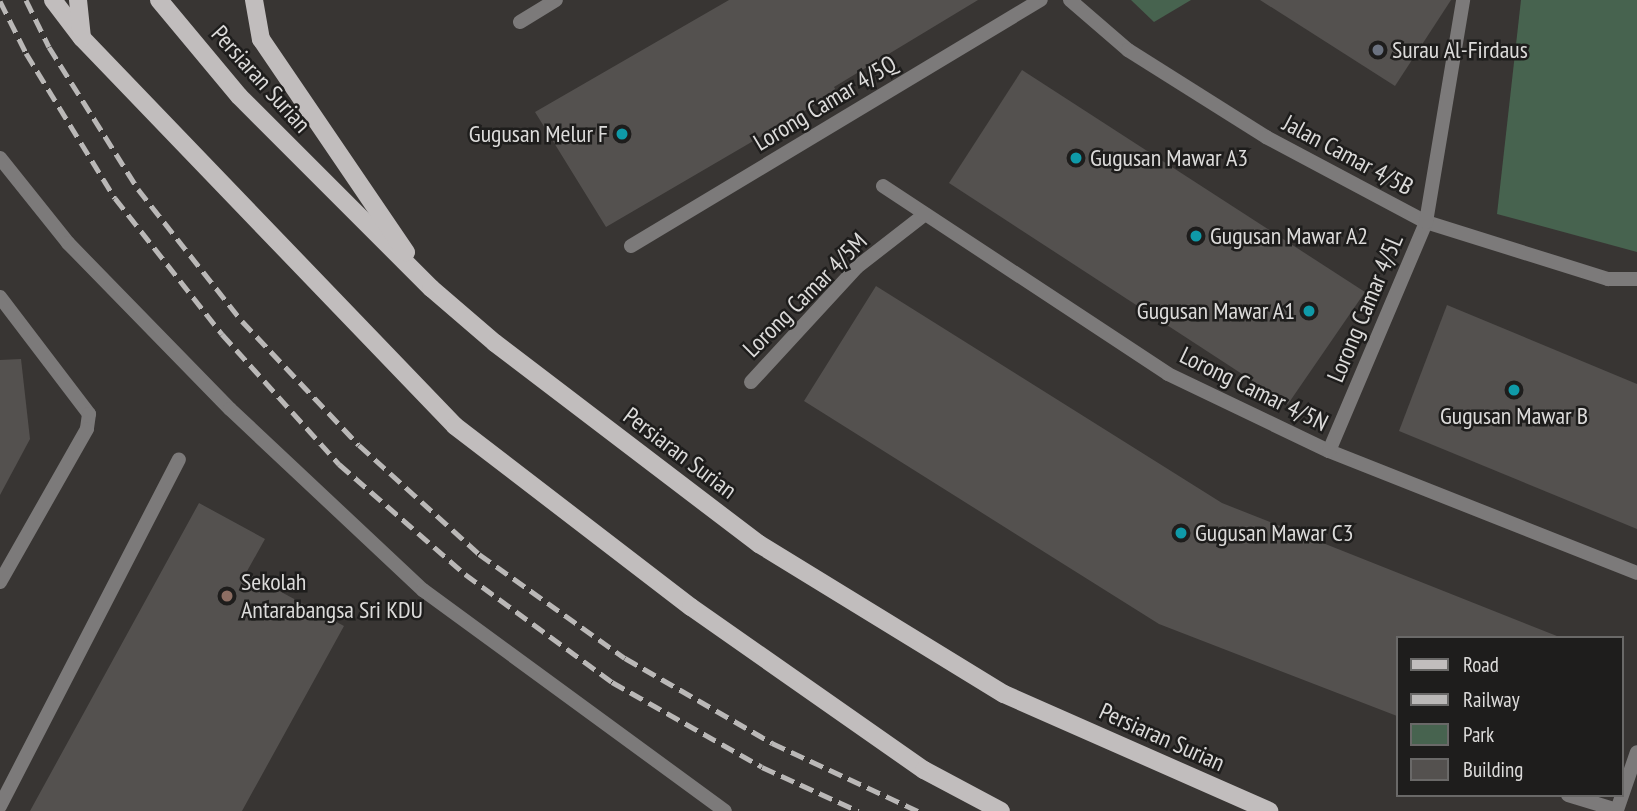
<!DOCTYPE html>
<html>
<head>
<meta charset="utf-8">
<style>
  body { margin:0 }
  #map { position:relative; width:1637px; height:811px; overflow:hidden; background:#383533; font-family:"PT Sans Narrow",sans-serif }
  div>[style] { position:absolute }
  .green>* { inset:0; background:#47634f }
  .building>* { inset:0; background:#54514f }
  .lane>* { height:14px; margin:-7px; padding:0 7px; transform-origin:7px; border-radius:7px; background:#7c7a7a }
  .street>* { height:14px; margin:-7px; padding:0 7px; transform-origin:7px; border-radius:7px; background:#7c7a7a }
  .primary>* { height:18px; margin:-9px; padding:0 9px; transform-origin:9px; border-radius:9px; background:#c1bdbd }
  .rail>* { height:5px; margin-top:-2.5px; transform-origin:0; background:repeating-linear-gradient(90deg,#bab8b7 0 14px,transparent 0 21px) }
  .dots>* { width:19px; height:19px; translate:-50% -50%; box-sizing:border-box; border:4px solid #1e1d1c; border-radius:50% }
  span { translate:-50% -50%; white-space:nowrap; text-align:center; line-height:1.15; -webkit-text-stroke:5px #1e1d1c; paint-order:stroke }
  .poi-label { font-size:24px; color:#dcdbda }
  .left { translate:0 -50%; text-align:left }
  .right { translate:-100% -50%; text-align:right }
  .street-label { font-size:24px; color:#dcdbda }
  .legend { position:absolute; left:1396px; top:636px; width:228px; height:161px; box-sizing:border-box; background:#1e1d1c; border:2px solid #6a6968; margin:0; padding:9px 12px; list-style:none; font-size:21px; color:#dcdbda }
  .legend li { display:flex; align-items:center; gap:14px; height:35px }
  .legend b { width:35px; border:2px solid #6a6968 }
</style>
</head>
<body>
<div id="map">
  <div class="green">
    <div style="clip-path:polygon(1131px 0,1191px 0,1154px 22px)"></div>
    <div style="clip-path:polygon(1521px 0,1637px 0,1637px 252px,1497px 214px)"></div>
  </div>
  <div class="building">
    <div style="clip-path:polygon(729px 0,978px 0,834px 87px,837px 92px,606px 227px,535px 112px)"></div>
    <div style="clip-path:polygon(1260px 0,1451px 0,1395px 86px)"></div>
    <div style="clip-path:polygon(1022px 70px,1365px 292px,1288px 404px,949px 183px)"></div>
    <div style="clip-path:polygon(876px 286px,1222px 503px,1562px 638px,1397px 638px,1397px 716px,1159px 624px,804px 401px)"></div>
    <div style="clip-path:polygon(1447px 305px,1637px 384px,1637px 529px,1399px 431px)"></div>
    <div style="clip-path:polygon(21px 359px,30px 439px,0 495px,0 360px)"></div>
    <div style="clip-path:polygon(199px 503px,265px 539px,246px 573px,344px 626px,242px 811px,30px 811px)"></div>
  </div>
  <div class="lane">
    <div style="left:1070px;top:0;width:77px;rotate:40.8deg"></div>
    <div style="left:1128px;top:50px;width:163px;rotate:32.2deg"></div>
    <div style="left:1266px;top:137px;width:181px;rotate:28deg"></div>
    <div style="left:1426px;top:222px;width:191px;rotate:17.4deg"></div>
    <div style="left:1608px;top:279px;width:29px"></div>
    <div style="left:520px;top:22px;width:42px;rotate:-31.4deg"></div>
    <div style="left:883px;top:186px;width:341px;rotate:33.4deg"></div>
    <div style="left:1168px;top:374px;width:178px;rotate:25.6deg"></div>
    <div style="left:1329px;top:451px;width:331px;rotate:21.6deg"></div>
    <div style="left:631px;top:246px;width:478px;rotate:-31deg"></div>
    <div style="left:751px;top:382px;width:156px;rotate:-47.3deg"></div>
    <div style="left:857px;top:267px;width:86px;rotate:-37.9deg"></div>
    <div style="left:1329px;top:451px;width:249px;rotate:-67deg"></div>
    <div style="left:1426px;top:222px;width:225px;rotate:-80.5deg"></div>
    <div style="left:1568px;top:795px;width:51px;rotate:17deg"></div>
    <div style="left:1617px;top:810px;width:61px;rotate:-71deg"></div>
    <div style="left:0;top:806px;width:390px;rotate:-62.7deg"></div>
  </div>
  <div class="street">
    <div style="left:0;top:158px;width:109px;rotate:51.3deg"></div>
    <div style="left:68px;top:243px;width:232px;rotate:45.7deg"></div>
    <div style="left:230px;top:409px;width:265px;rotate:43.2deg"></div>
    <div style="left:423px;top:590px;width:374px;rotate:36.2deg"></div>
    <div style="left:0;top:297px;width:147px;rotate:52.7deg"></div>
    <div style="left:89px;top:414px;width:15px;rotate:98deg"></div>
    <div style="left:87px;top:429px;width:176px;rotate:119.6deg"></div>
  </div>
  <div class="primary">
    <div style="left:53px;top:0;width:48px;rotate:52.7deg"></div>
    <div style="left:82px;top:38px;width:538px;rotate:46.13deg"></div>
    <div style="left:455px;top:426px;width:297px;rotate:37.5deg"></div>
    <div style="left:691px;top:607px;width:284px;rotate:35deg"></div>
    <div style="left:924px;top:770px;width:87px;rotate:28deg"></div>
    <div style="left:78px;top:0;width:38px;rotate:84deg"></div>
    <div style="left:159px;top:0;width:125px;rotate:50.2deg"></div>
    <div style="left:239px;top:96px;width:272px;rotate:45deg"></div>
    <div style="left:431px;top:288px;width:84px;rotate:40.7deg"></div>
    <div style="left:495px;top:343px;width:332px;rotate:37.3deg"></div>
    <div style="left:759px;top:544px;width:287px;rotate:31.5deg"></div>
    <div style="left:1004px;top:694px;width:290px;rotate:23.8deg"></div>
    <div style="left:254px;top:0;width:40px;rotate:80deg"></div>
    <div style="left:261px;top:39px;width:258px;rotate:55.8deg"></div>
  </div>
  <div class="rail">
    <div style="left:26px;top:0;width:52px;rotate:63.9deg"></div>
    <div style="left:49px;top:47px;width:168px;rotate:57.9deg"></div>
    <div style="left:138px;top:189px;width:168px;rotate:51.8deg"></div>
    <div style="left:242px;top:321px;width:170px;rotate:46.7deg"></div>
    <div style="left:359px;top:445px;width:162px;rotate:42.2deg"></div>
    <div style="left:479px;top:554px;width:179px;rotate:35.5deg"></div>
    <div style="left:625px;top:658px;width:170px;rotate:30deg"></div>
    <div style="left:772px;top:743px;width:161px;rotate:25deg"></div>
    <div style="left:0;top:1px;width:58px;rotate:63.4deg"></div>
    <div style="left:26px;top:53px;width:170px;rotate:58.5deg"></div>
    <div style="left:115px;top:198px;width:173px;rotate:51.8deg"></div>
    <div style="left:222px;top:334px;width:175px;rotate:48deg"></div>
    <div style="left:339px;top:464px;width:167px;rotate:41.1deg"></div>
    <div style="left:465px;top:574px;width:182px;rotate:36.3deg"></div>
    <div style="left:612px;top:682px;width:172px;rotate:29.5deg"></div>
    <div style="left:762px;top:767px;width:106px;rotate:24.6deg"></div>
  </div>
  <div class="dots">
    <div style="left:1378px;top:50px;background:#6b7280"></div>
    <div style="left:622px;top:134px;background:#0f9aa8"></div>
    <div style="left:1076px;top:158px;background:#0f9aa8"></div>
    <div style="left:1196px;top:236px;background:#0f9aa8"></div>
    <div style="left:1309px;top:311px;background:#0f9aa8"></div>
    <div style="left:1514px;top:390px;background:#0f9aa8"></div>
    <div style="left:1181px;top:533px;background:#0f9aa8"></div>
    <div style="left:227px;top:596px;background:#8d6e63"></div>
  </div>
  <div class="poi-label">
    <span class="left" style="left:1392px;top:50px">Surau Al-Firdaus</span>
    <span class="right" style="left:608px;top:134px">Gugusan Melur F</span>
    <span class="left" style="left:1090px;top:158px">Gugusan Mawar A3</span>
    <span class="left" style="left:1210px;top:236px">Gugusan Mawar A2</span>
    <span class="right" style="left:1295px;top:311px">Gugusan Mawar A1</span>
    <span style="left:1514px;top:416px">Gugusan Mawar B</span>
    <span class="left" style="left:1195px;top:533px">Gugusan Mawar C3</span>
    <span class="left" style="left:241px;top:596px">Sekolah<br>Antarabangsa Sri KDU</span>
  </div>
  <div class="street-label">
    <span style="left:261px;top:79px;rotate:48deg">Persiaran Surian</span>
    <span style="left:825px;top:103px;rotate:-31deg">Lorong Camar 4/5Q</span>
    <span style="left:1348px;top:155px;rotate:28deg">Jalan Camar 4/5B</span>
    <span style="left:805px;top:295px;rotate:-45deg">Lorong Camar 4/5M</span>
    <span style="left:1365px;top:308px;rotate:-67deg">Lorong Camar 4/5L</span>
    <span style="left:1254px;top:389px;rotate:26deg">Lorong Camar 4/5N</span>
    <span style="left:680px;top:453px;rotate:37deg">Persiaran Surian</span>
    <span style="left:1162px;top:737px;rotate:24deg">Persiaran Surian</span>
  </div>
  <ul class="legend">
  <li><b style="height:9px;background:#c1bdbd"></b>Road</li>
  <li><b style="height:9px;background:#bab8b7"></b>Railway</li>
  <li><b style="height:19px;background:#47634f"></b>Park</li>
  <li><b style="height:19px;background:#54514f"></b>Building</li>
  </ul>
</div>
</body>
</html>
